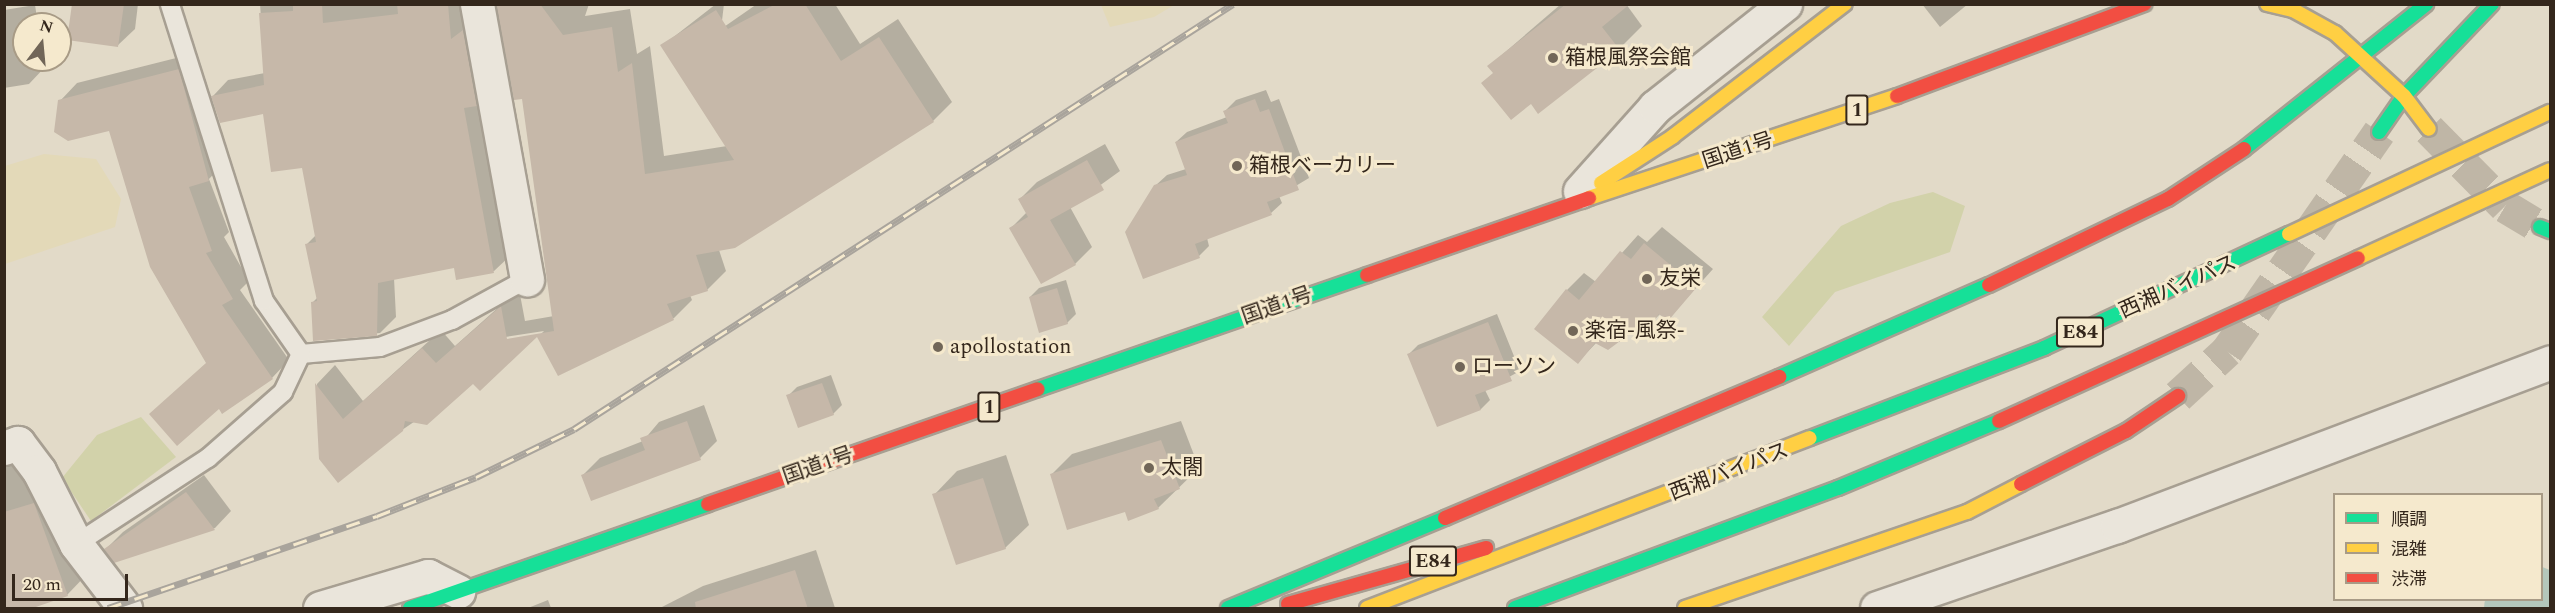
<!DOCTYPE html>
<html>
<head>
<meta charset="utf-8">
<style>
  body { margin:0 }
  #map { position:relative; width:2555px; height:613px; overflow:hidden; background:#e2dac8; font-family:Spectral,"Noto Sans JP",serif }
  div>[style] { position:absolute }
  .farmland>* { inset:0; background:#e3d9b8 }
  .green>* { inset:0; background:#d2d2aa }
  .shadow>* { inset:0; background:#0003 }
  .river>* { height:69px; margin:-34.5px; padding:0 34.5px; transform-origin:34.5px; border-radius:34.5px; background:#b4c7bb }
  .building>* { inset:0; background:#c6b8a9 }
  .highway-tunnel>* { height:33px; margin-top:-16.5px; transform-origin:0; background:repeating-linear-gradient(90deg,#bfb6a6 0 33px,transparent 0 49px) }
  .roads { filter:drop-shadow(2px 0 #a79f92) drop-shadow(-2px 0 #a79f92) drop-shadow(0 2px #a79f92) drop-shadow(0 -2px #a79f92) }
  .lane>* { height:18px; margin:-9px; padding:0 9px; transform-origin:9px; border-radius:9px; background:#eae5db }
  .street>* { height:33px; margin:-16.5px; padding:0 16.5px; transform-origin:16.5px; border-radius:16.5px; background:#eae5db }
  .fast>* { height:14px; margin:-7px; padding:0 7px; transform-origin:7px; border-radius:7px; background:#16e098 }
  .slow>* { height:14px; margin:-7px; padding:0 7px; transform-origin:7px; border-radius:7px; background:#ffcf43 }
  .jam>* { height:14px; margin:-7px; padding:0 7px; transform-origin:7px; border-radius:7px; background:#f24e42 }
  .rail>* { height:7px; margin-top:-3.5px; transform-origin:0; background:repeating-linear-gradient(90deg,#f5e9cd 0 14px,#a9a49c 0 28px); box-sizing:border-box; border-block:2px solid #a9a49c }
  .dots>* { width:16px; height:16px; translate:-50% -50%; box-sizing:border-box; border:3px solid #f5e9cd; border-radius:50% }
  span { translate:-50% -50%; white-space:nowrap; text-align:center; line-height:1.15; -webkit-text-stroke:6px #f5e9cd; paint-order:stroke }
  .shield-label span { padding:2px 4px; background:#f5e9cd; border:2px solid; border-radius:4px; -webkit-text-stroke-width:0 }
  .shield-label { font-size:20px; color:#34271c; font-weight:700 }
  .poi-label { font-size:21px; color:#34271c }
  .left { translate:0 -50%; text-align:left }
  .street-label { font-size:21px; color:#34271c }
  .frame { position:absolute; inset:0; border:6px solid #34271c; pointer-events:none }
  .legend { position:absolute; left:2333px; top:493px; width:210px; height:108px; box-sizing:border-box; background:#f5e9cd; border:2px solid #a89b86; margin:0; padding:8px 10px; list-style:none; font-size:18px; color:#34271c }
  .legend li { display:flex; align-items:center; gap:12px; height:30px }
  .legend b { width:30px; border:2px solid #a89b86 }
  .north { position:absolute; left:12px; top:12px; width:60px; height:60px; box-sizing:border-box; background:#f5e9cd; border:2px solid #a89b86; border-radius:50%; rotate:16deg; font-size:16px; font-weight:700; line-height:24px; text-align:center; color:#34271c }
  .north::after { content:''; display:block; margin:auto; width:21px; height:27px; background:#716658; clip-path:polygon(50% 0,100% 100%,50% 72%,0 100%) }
  .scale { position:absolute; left:12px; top:574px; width:116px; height:27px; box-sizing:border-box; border:3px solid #34271c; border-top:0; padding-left:8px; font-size:18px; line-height:21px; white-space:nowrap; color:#34271c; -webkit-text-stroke:4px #f5e9cd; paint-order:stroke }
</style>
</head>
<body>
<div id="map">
  <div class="farmland">
    <div style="clip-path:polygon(1101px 5px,1174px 5px,1154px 17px,1110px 27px)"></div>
    <div style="clip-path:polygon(44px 154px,96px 159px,121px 199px,115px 227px,5px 264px,5px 166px)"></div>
  </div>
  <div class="green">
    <div style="clip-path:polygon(1933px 192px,1965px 206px,1950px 252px,1835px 292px,1789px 346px,1762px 317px,1841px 226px,1890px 203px)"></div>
    <div style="clip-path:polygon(141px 417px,176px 457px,91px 521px,62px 478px,97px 435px)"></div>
  </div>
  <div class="shadow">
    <div style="clip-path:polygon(74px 4px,138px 4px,135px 29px,117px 46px)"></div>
    <div style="clip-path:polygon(260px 4px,478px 4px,510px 256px,494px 271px,455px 266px,394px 278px,396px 317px,380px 333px,315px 339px,313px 302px,318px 297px,306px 245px,317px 234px,304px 166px,264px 113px,213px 96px,228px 80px,265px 73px)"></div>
    <div style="clip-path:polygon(498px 4px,589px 4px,585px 16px,630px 9px,637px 54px,650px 46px,664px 156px,727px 146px,662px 46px,716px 4px,724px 4px,721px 29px,757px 4px,835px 4px,860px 44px,898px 19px,952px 102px,933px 121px,719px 250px,726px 271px,707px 290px,690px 295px,692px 300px,674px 318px,559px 374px,540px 335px,544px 331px,499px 338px,473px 382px,402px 430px,320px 458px,317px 384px,335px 365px,363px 401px,441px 330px,455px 346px,519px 289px,525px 321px,554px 316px,523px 97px)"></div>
    <div style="clip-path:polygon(1561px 4px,1626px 4px,1642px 26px,1619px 49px,1531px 102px,1489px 66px)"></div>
    <div style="clip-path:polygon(1922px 4px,1968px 4px,1940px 27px)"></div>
    <div style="clip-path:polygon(35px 5px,38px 24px,24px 24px,24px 60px,45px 60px,46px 66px,29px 84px,4px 88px,4px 10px)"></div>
    <div style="clip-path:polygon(196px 53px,225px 162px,209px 179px,229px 232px,224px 237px,249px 281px,240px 290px,289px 360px,272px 378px,219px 407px,151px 414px,208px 362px,110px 130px,60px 101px,77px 83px)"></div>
    <div style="clip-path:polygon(1266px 90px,1271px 102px,1279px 99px,1309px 178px,1279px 196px,1282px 203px,1271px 213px,1207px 238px,1209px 246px,1199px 256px,1155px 186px,1167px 175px,1186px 169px,1176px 142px,1187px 132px,1227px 117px,1225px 111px,1236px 100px)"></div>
    <div style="clip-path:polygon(1105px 144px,1120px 171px,1070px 207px,1092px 247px,1075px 264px,1011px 228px,1027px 212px,1020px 199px,1037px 182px)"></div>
    <div style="clip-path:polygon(1662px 227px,1713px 269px,1668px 319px,1661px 313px,1648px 326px,1643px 322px,1597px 342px,1578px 362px,1567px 290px,1584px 273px,1596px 282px,1638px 235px,1647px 242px)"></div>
    <div style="clip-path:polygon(1066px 280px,1076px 314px,1067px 323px,1030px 297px,1039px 288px)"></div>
    <div style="clip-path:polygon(1497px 314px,1520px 371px,1485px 390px,1490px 400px,1481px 409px,1438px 425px,1409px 354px,1418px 345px)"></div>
    <div style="clip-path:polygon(831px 375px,842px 405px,833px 414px,788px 396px,797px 387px)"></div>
    <div style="clip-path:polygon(704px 405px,717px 441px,700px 458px,583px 475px,600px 458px,643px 441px,659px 422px)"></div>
    <div style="clip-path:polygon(1181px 421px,1199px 468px,1158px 508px,1052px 474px,1072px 454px)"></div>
    <div style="clip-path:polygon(1006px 455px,1029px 525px,1005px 548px,934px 495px,957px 471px)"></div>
    <div style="clip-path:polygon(26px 456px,90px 571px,67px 595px,4px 608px,4px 463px)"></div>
    <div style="clip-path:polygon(204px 475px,231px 511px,215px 528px,115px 561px,106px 549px,123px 532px)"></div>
    <div style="clip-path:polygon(816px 550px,835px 608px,660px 608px,703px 586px)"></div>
    <div style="clip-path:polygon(548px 600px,551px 608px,528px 608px)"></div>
  </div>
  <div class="river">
    <div style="left:2518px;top:608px;width:17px;rotate:-28deg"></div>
  </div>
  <div class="building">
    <div style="clip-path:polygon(72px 4px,124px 4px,118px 47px,67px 40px)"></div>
    <div style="clip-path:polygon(293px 4px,322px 4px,323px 23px,398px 14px,397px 4px,448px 4px,451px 39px,463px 30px,477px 106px,464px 108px,494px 273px,456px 280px,454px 268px,378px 283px,377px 336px,313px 341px,311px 302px,317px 301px,305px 244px,316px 242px,302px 168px,271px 172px,263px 114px,220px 123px,211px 96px,264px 85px,259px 13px,293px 11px)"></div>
    <div style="clip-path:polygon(496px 4px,540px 4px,563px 35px,612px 27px,618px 72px,632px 63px,645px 174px,734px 160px,660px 45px,716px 10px,728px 29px,776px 4px,805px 4px,841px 61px,879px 37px,934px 122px,735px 248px,696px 255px,708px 291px,667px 304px,674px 320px,558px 376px,537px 337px,480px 391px,473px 384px,427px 425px,405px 421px,403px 431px,338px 483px,319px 459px,315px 383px,343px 419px,422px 348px,436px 363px,501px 306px,507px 339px,554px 331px,522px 99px,514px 100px)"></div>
    <div style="clip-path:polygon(1566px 4px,1630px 4px,1602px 27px,1620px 50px,1538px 114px,1531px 104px,1511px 120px,1481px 83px,1493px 73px,1487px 66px)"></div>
    <div style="clip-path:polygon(179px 69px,209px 181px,189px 187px,212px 251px,206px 253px,233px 299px,222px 305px,273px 379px,222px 414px,219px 409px,177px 446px,149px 414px,206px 363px,150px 267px,109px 131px,68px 141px,54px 132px,58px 100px)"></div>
    <div style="clip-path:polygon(1255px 99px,1260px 112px,1269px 109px,1299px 190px,1267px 202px,1272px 215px,1195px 244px,1200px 258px,1143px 279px,1125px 232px,1154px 185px,1187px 175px,1175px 142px,1228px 123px,1223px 111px)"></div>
    <div style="clip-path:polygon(1087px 160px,1104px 190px,1050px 220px,1076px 265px,1041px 284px,1009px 228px,1028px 217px,1018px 199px)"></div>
    <div style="clip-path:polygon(1644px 243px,1697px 287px,1668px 321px,1659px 314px,1648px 328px,1643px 324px,1608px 350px,1595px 343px,1578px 364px,1534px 329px,1566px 289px,1579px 300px,1620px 251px,1631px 259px)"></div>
    <div style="clip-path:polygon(1057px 288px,1068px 324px,1039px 333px,1029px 297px)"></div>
    <div style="clip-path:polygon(1488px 322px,1512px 381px,1475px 395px,1481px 410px,1437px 427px,1407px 354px)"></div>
    <div style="clip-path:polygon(822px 383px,834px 415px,798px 428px,786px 395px)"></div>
    <div style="clip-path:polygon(687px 421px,701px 460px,591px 501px,581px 475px,645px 450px,640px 438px)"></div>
    <div style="clip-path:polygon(1161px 440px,1180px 489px,1154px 499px,1159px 509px,1128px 521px,1125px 512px,1067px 530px,1050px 474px)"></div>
    <div style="clip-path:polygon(983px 478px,1006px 549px,956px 565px,932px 494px)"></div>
    <div style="clip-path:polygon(186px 492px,215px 530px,114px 563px,104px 549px)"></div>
    <div style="clip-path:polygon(34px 503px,68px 596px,30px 609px,4px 609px,4px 512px)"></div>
    <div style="clip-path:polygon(795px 570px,808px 609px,696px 609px,695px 602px)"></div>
  </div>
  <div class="highway-tunnel">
    <div style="left:2429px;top:129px;width:108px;rotate:45.4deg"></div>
    <div style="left:2505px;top:206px;width:41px;rotate:31deg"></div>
    <div style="left:2178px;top:396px;width:67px;rotate:-42.6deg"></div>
    <div style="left:2227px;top:351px;width:267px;rotate:-55.2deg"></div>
  </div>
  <div class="roads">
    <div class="lane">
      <div style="left:301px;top:354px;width:79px;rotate:-5.1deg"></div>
      <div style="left:380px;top:347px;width:77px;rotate:-20.6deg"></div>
      <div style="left:452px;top:320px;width:85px;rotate:-28.7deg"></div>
      <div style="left:76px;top:544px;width:158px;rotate:-33.1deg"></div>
      <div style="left:208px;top:458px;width:100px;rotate:-41.3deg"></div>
      <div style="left:283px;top:392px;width:42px;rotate:-64.7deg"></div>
      <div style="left:301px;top:354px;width:65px;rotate:-124.9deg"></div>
      <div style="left:264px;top:301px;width:312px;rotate:-107.6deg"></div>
    </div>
    <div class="street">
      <div style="left:477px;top:4px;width:280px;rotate:79.7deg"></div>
      <div style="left:1580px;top:191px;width:113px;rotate:-48.2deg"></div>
      <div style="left:1655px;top:107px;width:166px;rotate:-38.4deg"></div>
      <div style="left:4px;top:448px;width:15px;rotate:-20deg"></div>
      <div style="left:18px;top:443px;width:35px;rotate:53deg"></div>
      <div style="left:39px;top:471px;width:82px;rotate:63.1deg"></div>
      <div style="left:76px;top:544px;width:81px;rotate:52.6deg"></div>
      <div style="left:320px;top:608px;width:113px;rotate:-16.5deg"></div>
      <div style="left:428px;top:576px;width:34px;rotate:27deg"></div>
      <div style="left:1877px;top:608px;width:254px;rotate:-18.9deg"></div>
      <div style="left:2117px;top:526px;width:463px;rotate:-20.7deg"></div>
    </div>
    <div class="fast">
      <div style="left:2379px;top:132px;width:44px;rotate:-55.2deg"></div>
      <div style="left:2404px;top:96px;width:127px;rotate:-46.3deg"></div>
      <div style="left:2244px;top:149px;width:233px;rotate:-38.5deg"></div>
      <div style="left:2540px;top:227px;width:11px;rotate:22deg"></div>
      <div style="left:1779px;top:377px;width:229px;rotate:-23.7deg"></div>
      <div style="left:1038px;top:389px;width:348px;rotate:-19.1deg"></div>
      <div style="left:1810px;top:438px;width:251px;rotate:-21deg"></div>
      <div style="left:2044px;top:348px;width:270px;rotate:-25deg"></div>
      <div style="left:410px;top:608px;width:316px;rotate:-19.2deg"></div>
      <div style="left:1228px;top:608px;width:235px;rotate:-22.5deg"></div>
      <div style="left:1515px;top:608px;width:345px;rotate:-20.4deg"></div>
      <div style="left:1838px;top:488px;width:174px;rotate:-22.6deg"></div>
    </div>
    <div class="slow">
      <div style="left:2267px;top:4px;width:27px;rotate:13deg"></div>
      <div style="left:2293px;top:10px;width:48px;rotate:28.7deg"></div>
      <div style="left:2335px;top:33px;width:93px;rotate:42.4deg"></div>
      <div style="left:2404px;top:96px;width:41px;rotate:52.9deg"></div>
      <div style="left:1601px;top:183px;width:85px;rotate:-32.9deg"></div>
      <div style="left:1672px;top:137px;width:218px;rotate:-37.6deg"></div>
      <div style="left:1589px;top:198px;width:324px;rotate:-18.3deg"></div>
      <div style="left:2289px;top:234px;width:288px;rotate:-25.1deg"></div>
      <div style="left:2358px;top:258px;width:211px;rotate:-24.6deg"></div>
      <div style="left:1367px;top:608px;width:474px;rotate:-21deg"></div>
      <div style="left:1685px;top:608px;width:298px;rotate:-18.8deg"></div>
      <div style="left:1967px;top:512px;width:61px;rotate:-27.4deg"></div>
    </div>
    <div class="jam">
      <div style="left:1897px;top:96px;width:264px;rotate:-20.4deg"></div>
      <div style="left:1367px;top:275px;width:235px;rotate:-19.1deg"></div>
      <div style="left:1989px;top:285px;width:199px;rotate:-25.7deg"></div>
      <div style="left:2168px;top:199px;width:91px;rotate:-33.3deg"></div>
      <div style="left:1999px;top:421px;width:394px;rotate:-24.4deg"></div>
      <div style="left:2021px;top:484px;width:118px;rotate:-26.8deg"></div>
      <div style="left:2126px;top:431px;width:63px;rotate:-33.9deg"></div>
      <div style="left:708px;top:504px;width:349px;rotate:-19.2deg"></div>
      <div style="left:1445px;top:518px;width:363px;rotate:-22.9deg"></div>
      <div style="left:1288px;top:604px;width:206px;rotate:-15.8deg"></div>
    </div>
  </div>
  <div class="rail">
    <div style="left:108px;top:608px;width:284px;rotate:-18.9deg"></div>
    <div style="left:377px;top:516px;width:106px;rotate:-21.5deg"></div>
    <div style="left:476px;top:477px;width:109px;rotate:-26.1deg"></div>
    <div style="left:574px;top:429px;width:784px;rotate:-32.82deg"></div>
  </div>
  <div class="dots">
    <div style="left:1553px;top:58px;background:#716658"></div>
    <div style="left:1237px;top:166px;background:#716658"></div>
    <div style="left:1647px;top:279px;background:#716658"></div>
    <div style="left:1573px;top:331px;background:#716658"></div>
    <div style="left:938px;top:347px;background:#716658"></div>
    <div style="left:1460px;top:367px;background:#716658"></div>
    <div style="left:1149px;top:468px;background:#716658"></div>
  </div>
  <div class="shield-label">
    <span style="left:1857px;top:110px">1</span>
    <span style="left:2080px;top:332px">E84</span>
    <span style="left:989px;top:407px">1</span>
    <span style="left:1433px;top:561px">E84</span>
  </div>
  <div class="poi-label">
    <span class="left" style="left:1565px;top:58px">箱根風祭会館</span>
    <span class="left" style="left:1249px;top:166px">箱根ベーカリー</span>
    <span class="left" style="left:1659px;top:279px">友栄</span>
    <span class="left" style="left:1585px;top:331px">楽宿-風祭-</span>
    <span class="left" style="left:950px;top:347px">apollostation</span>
    <span class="left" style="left:1472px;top:367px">ローソン</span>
    <span class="left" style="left:1161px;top:468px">太閤</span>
  </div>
  <div class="street-label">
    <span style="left:1738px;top:151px;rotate:-18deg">国道1号</span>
    <span style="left:2178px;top:287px;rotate:-24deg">西湘バイパス</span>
    <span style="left:1277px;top:306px;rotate:-19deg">国道1号</span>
    <span style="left:818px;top:466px;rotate:-19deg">国道1号</span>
    <span style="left:1729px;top:472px;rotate:-21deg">西湘バイパス</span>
  </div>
  <div class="frame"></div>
  <ul class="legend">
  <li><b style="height:8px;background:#16e098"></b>順調</li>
  <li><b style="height:8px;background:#ffcf43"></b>混雑</li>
  <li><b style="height:8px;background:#f24e42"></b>渋滞</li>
  </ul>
  <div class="north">N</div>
  <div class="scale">20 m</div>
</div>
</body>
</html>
